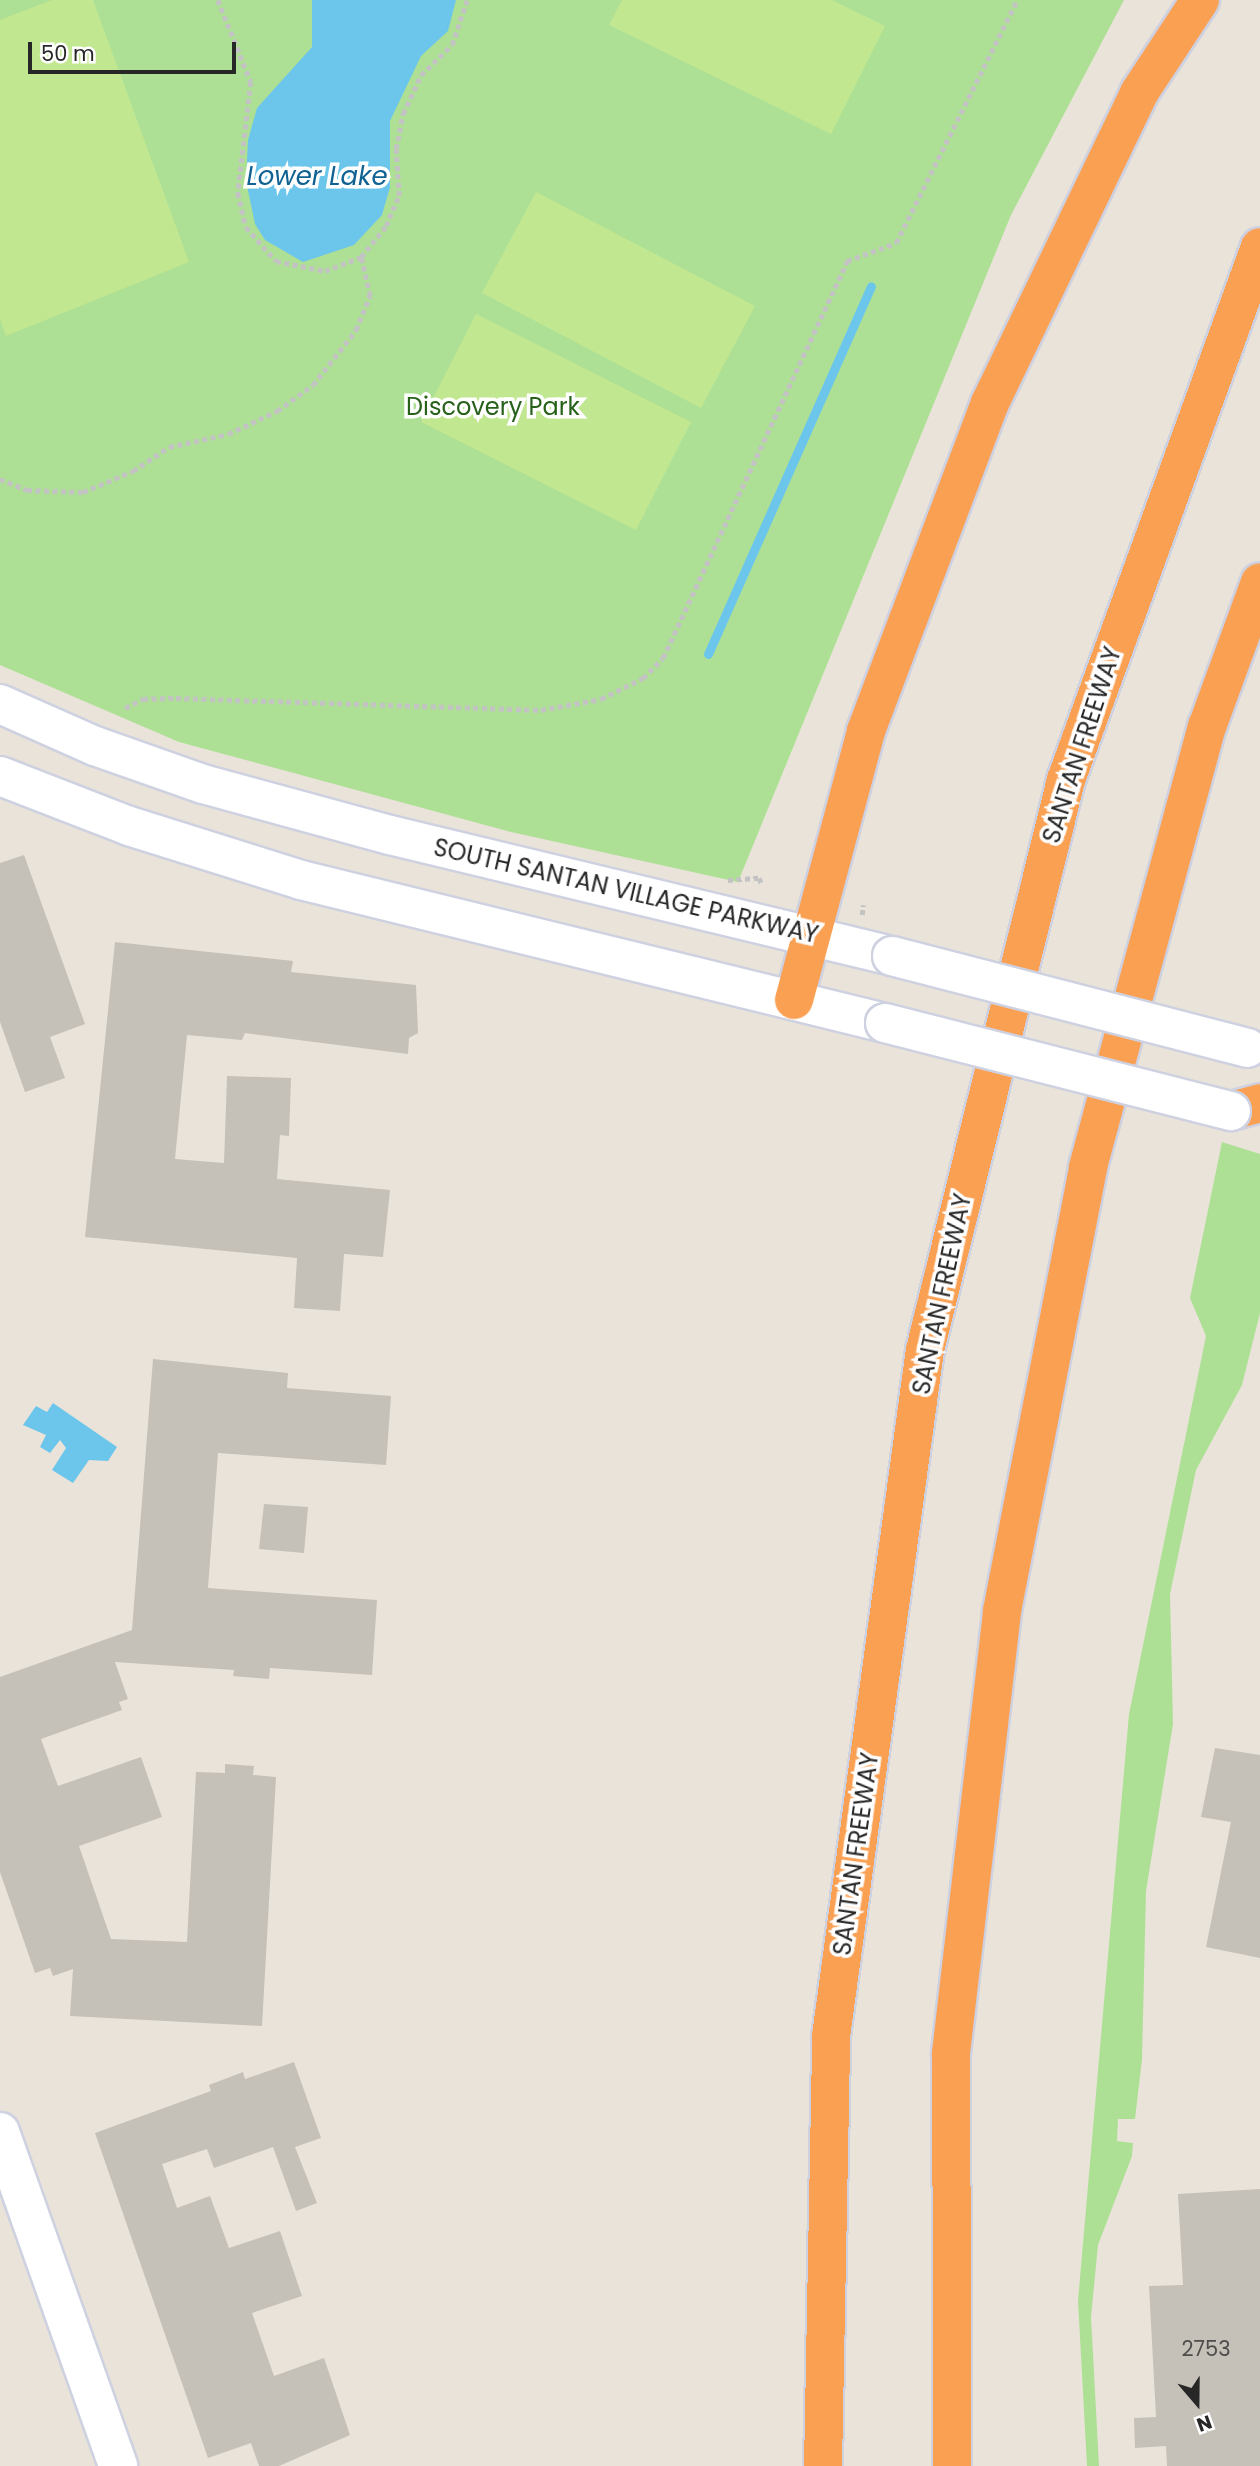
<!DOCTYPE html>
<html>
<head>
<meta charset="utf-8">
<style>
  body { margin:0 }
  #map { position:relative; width:1260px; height:2466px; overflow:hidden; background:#eae3d9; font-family:Poppins,sans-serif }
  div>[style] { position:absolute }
  .green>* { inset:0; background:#ade095 }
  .pitch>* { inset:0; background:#c1e791 }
  .water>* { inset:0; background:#6cc6eb }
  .stream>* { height:9px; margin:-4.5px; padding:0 4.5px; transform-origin:4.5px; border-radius:4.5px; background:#6cc6eb }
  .building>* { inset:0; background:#c5c0b8 }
  .path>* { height:4.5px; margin-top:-2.25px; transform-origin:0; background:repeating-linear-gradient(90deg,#c3c3c3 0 5px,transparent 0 8.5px) }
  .roads { filter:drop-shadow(2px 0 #ced1e0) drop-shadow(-2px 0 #ced1e0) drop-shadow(0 2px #ced1e0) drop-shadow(0 -2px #ced1e0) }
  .tertiary>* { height:38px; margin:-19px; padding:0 19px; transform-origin:19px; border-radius:19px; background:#fff }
  .secondary>* { height:38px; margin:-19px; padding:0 19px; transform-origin:19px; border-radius:19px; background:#fff }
  .motorway>* { height:38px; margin:-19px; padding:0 19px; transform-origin:19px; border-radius:19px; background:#faa053 }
  .bridges { filter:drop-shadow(2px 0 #ced1e0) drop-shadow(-2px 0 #ced1e0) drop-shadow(0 2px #ced1e0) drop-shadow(0 -2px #ced1e0) }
  .secondary-bridge>* { height:38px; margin:-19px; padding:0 19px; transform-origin:19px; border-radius:19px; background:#fff }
  span { translate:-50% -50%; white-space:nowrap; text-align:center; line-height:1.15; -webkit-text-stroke:7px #fff; paint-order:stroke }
  .number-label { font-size:21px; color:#4e4d4b }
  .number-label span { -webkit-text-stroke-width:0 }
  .park-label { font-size:24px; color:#27611a }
  .street-label { font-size:24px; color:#272727 }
  .water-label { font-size:26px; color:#106292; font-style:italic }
  .north { position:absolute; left:1162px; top:2368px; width:70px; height:70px; -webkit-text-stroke:5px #fff; paint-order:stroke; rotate:160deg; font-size:19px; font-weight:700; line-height:28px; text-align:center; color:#272727 }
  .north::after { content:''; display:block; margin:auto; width:24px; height:32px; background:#272727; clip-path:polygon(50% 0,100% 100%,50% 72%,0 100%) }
  .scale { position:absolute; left:28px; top:42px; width:208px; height:32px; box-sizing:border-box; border:4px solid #272727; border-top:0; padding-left:9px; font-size:21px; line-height:24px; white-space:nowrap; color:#272727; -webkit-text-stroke:5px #fff; paint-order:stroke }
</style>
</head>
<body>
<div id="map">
  <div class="green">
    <div style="clip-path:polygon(0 0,1124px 0,1011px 215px,738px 882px,511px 832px,179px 742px,0 665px)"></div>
    <div style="clip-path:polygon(1222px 1142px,1260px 1154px,1260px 1313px,1242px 1385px,1196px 1470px,1170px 1594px,1173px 1724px,1146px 1891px,1142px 2059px,1135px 2119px,1118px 2119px,1117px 2141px,1133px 2143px,1132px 2156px,1098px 2245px,1091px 2317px,1099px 2466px,1087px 2466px,1078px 2301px,1129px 1714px,1206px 1336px,1190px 1298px)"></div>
  </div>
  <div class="pitch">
    <div style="clip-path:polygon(52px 0,93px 0,189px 262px,6px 336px,0 319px,0 20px)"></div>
    <div style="clip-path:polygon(622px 0,832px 0,885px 26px,831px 134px,609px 25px)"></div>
    <div style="clip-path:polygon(536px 192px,755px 306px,701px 408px,482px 293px)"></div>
    <div style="clip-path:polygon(476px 314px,691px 422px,636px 530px,421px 422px)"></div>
  </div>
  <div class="water">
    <div style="clip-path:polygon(312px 0,456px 0,448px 31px,421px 56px,390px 121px,390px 187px,382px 215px,354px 245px,303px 262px,265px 240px,255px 224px,246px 181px,248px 140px,257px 108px,312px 47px)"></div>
    <div style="clip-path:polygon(53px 1403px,117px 1447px,108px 1461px,89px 1460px,73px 1483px,52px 1470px,66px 1448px,60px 1440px,50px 1453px,40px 1447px,46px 1435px,23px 1425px,36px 1406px,47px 1412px)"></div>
  </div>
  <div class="stream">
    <div style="left:708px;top:654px;width:402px;rotate:-66.1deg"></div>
  </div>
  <div class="building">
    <div style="clip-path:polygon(24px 855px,85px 1024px,50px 1037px,65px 1078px,25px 1092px,0 1022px,0 863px)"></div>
    <div style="clip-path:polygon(115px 942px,293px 961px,291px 972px,416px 985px,418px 1033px,409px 1038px,408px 1054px,245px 1033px,242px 1040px,187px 1035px,175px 1159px,224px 1163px,227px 1076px,291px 1078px,289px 1136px,280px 1135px,277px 1179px,390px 1190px,383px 1257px,344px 1254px,340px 1311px,294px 1308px,297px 1258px,85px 1237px)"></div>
    <div style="clip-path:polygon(153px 1359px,288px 1373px,287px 1388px,391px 1396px,386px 1465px,218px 1453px,208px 1588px,377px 1600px,372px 1675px,270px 1668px,269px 1679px,233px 1676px,234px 1670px,115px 1662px,128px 1699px,119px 1702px,122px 1710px,41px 1739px,58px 1786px,141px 1757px,162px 1817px,79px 1846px,111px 1939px,187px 1942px,196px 1772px,225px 1773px,225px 1764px,254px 1766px,253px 1775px,276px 1777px,262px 2026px,70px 2016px,73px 1969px,53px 1976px,50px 1968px,35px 1973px,0 1872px,0 1677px,132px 1630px)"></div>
    <div style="clip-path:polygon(264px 1504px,308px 1507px,304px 1553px,259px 1549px)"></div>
    <div style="clip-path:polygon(1215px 1748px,1260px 1755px,1260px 1958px,1206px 1947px,1231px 1822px,1201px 1817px)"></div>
    <div style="clip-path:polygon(294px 2062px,321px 2138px,295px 2147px,317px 2203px,296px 2211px,273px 2147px,214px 2168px,207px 2149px,162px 2164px,177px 2208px,210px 2196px,229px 2248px,280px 2231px,302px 2296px,252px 2313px,274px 2376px,324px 2358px,350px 2435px,279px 2466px,259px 2466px,251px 2443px,208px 2458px,95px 2133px,211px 2091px,209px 2085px,243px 2072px,245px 2079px)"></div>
    <div style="clip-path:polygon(1260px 2189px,1260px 2466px,1167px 2466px,1166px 2446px,1135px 2448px,1134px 2418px,1156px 2417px,1149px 2286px,1183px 2285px,1178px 2194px)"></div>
  </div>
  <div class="path">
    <div style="left:218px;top:0;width:88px;rotate:68.1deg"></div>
    <div style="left:251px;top:82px;width:112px;rotate:96.7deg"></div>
    <div style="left:238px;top:193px;width:35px;rotate:77deg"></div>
    <div style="left:246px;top:227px;width:45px;rotate:48.6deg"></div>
    <div style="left:276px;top:261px;width:50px;rotate:11.5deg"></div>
    <div style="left:325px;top:271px;width:39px;rotate:-21deg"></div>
    <div style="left:361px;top:257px;width:40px;rotate:-51deg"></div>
    <div style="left:386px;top:226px;width:33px;rotate:-67deg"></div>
    <div style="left:399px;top:196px;width:47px;rotate:-93.7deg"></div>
    <div style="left:396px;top:149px;width:36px;rotate:-79deg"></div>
    <div style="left:403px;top:114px;width:43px;rotate:-65.2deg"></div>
    <div style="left:421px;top:75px;width:43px;rotate:-44.1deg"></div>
    <div style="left:452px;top:45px;width:47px;rotate:-71.6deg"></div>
    <div style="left:0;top:479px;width:29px;rotate:22deg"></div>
    <div style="left:27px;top:490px;width:56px;rotate:2deg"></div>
    <div style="left:83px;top:492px;width:54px;rotate:-22.8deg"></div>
    <div style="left:133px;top:471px;width:43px;rotate:-33.7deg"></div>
    <div style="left:169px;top:447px;width:60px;rotate:-12.4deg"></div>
    <div style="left:228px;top:434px;width:54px;rotate:-25.1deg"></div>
    <div style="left:277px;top:411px;width:44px;rotate:-35.8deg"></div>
    <div style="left:313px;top:385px;width:70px;rotate:-52deg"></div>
    <div style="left:356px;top:330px;width:37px;rotate:-68deg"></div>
    <div style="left:370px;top:296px;width:40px;rotate:-103deg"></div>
    <div style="left:125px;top:708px;width:20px;rotate:-27deg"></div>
    <div style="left:143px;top:699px;width:33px;rotate:-2deg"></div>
    <div style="left:176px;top:698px;width:365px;rotate:1.9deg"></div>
    <div style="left:541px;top:710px;width:61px;rotate:-10.4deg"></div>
    <div style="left:601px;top:699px;width:47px;rotate:-26.6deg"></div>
    <div style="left:643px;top:678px;width:28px;rotate:-45deg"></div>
    <div style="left:663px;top:658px;width:438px;rotate:-65.1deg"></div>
    <div style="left:847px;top:261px;width:52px;rotate:-20.2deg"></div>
    <div style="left:896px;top:243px;width:271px;rotate:-63.5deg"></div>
    <div style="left:728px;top:880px;width:31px;rotate:-4deg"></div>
    <div style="left:759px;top:878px;width:7px;rotate:63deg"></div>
    <div style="left:862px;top:915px;width:10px;rotate:-84deg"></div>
  </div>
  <div class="roads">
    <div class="tertiary">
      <div style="left:0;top:2132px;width:354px;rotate:70.5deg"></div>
    </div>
    <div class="secondary">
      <div style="left:0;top:704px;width:104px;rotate:23.9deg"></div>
      <div style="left:95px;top:746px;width:114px;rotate:19.4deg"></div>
      <div style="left:203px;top:784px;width:194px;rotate:15.3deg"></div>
      <div style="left:390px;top:835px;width:516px;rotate:13.55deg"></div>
      <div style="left:0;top:776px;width:138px;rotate:21.2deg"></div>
      <div style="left:129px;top:826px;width:180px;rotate:17.4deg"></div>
      <div style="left:301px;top:880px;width:601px;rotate:13.76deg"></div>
    </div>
    <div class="motorway">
      <div style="left:794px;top:1000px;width:278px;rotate:-75deg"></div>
      <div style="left:866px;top:731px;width:351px;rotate:-69.3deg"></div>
      <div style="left:990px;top:403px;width:344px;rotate:-64.3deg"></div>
      <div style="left:1139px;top:93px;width:111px;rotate:-56.7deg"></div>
      <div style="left:1231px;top:1111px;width:30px;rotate:-15deg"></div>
      <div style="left:823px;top:2466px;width:430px;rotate:-88.9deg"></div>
      <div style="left:831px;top:2036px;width:692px;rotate:-82.2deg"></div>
      <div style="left:925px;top:1350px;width:587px;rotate:-76.11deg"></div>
      <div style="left:1066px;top:780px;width:567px;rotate:-70deg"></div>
      <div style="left:952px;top:2466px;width:413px;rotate:-90.1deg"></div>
      <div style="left:951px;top:2053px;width:445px;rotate:-83.4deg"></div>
      <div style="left:1002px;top:1611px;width:452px;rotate:-79deg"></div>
      <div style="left:1088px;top:1167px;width:456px;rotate:-74.9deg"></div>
      <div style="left:1207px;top:727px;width:154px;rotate:-69.9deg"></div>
    </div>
  </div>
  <div class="bridges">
    <div class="secondary-bridge">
      <div style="left:892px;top:956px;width:367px;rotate:14.5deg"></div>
      <div style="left:885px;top:1023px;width:357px;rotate:14.3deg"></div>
    </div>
  </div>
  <div class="number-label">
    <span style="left:1206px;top:2349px">2753</span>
  </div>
  <div class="park-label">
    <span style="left:493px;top:407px">Discovery Park</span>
  </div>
  <div class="street-label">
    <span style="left:1082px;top:745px;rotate:-72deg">SANTAN FREEWAY</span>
    <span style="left:626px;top:891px;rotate:13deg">SOUTH SANTAN VILLAGE PARKWAY</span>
    <span style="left:942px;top:1294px;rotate:-78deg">SANTAN FREEWAY</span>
    <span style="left:856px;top:1854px;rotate:-82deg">SANTAN FREEWAY</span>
  </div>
  <div class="water-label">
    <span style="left:317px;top:177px">Lower Lake</span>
  </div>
  <div class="north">N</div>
  <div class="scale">50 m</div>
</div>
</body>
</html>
